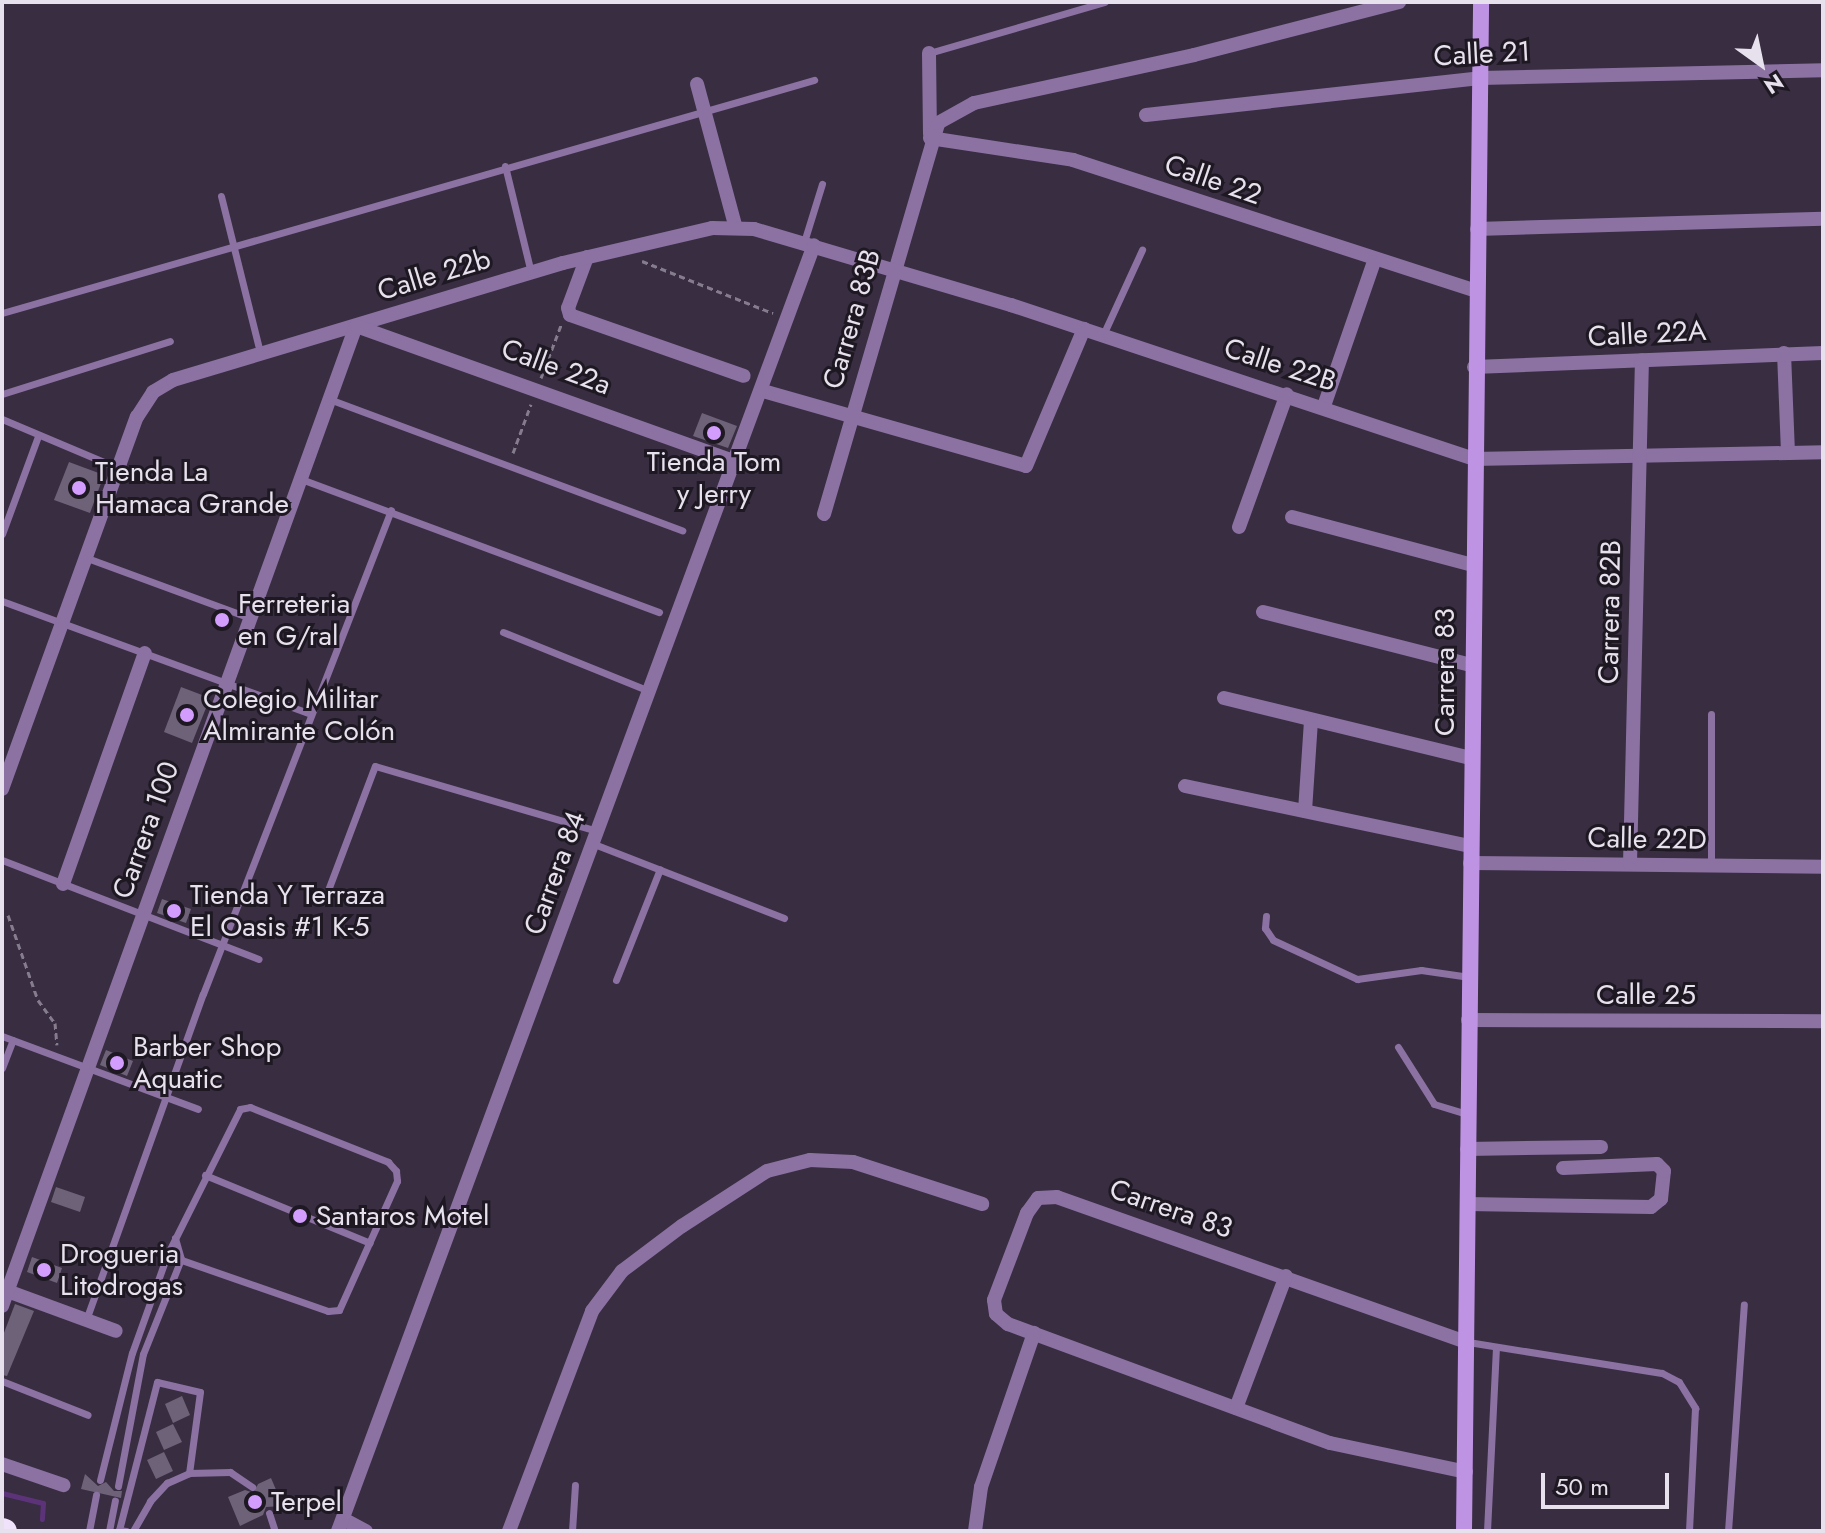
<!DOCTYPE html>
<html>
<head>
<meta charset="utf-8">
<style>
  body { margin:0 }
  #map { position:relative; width:1825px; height:1533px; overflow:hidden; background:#382d41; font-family:Jost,sans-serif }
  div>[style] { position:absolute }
  .stream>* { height:5px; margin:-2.5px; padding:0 2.5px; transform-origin:2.5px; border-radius:2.5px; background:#5c3379 }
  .building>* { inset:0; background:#6e6279 }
  .path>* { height:3px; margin-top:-1.5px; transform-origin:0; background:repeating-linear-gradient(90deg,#857c8d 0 6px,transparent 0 10px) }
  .lane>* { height:7px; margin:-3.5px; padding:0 3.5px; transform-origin:3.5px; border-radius:3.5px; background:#8c71a3 }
  .street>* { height:14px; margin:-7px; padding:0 7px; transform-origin:7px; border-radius:7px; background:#8c71a3 }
  .secondary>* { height:16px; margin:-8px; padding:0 8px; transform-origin:8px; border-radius:8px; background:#bf93e3 }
  .highway>* { height:24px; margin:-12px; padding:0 12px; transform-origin:12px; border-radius:12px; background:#efe2fa }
  .dots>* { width:22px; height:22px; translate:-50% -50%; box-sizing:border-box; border:4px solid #1d1821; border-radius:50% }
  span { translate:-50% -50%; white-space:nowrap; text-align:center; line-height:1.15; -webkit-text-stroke:6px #1d1821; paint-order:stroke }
  .street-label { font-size:28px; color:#e7e0ed }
  .poi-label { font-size:28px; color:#e7e0ed }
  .left { translate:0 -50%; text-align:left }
  .frame { position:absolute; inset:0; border:4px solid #e7e0ed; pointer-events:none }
  .north { position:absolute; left:1721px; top:24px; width:80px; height:80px; -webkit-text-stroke:6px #1d1821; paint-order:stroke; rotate:147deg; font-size:22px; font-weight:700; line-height:32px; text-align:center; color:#e7e0ed }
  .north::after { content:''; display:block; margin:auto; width:28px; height:36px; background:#e7e0ed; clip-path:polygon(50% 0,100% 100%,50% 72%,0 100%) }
  .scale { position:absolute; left:1541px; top:1473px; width:128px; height:36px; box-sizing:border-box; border:4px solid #e7e0ed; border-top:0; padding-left:10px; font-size:24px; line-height:28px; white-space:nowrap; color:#e7e0ed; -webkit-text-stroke:6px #1d1821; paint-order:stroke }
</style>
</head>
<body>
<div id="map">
  <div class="stream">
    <div style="left:2px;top:1493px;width:42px;rotate:13.7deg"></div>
    <div style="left:43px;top:1503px;width:16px;rotate:94deg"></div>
  </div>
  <div class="building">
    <div style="clip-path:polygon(702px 413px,737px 426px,728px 448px,693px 436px)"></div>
    <div style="clip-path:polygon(69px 462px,104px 475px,90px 513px,54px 500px)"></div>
    <div style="clip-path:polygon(181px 687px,210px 698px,192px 743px,164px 732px)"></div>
    <div style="clip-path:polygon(162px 899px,191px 909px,186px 923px,157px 913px)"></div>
    <div style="clip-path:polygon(106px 1050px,133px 1061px,127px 1076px,100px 1065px)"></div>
    <div style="clip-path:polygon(56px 1187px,85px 1197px,80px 1212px,51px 1202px)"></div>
    <div style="clip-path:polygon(32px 1257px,62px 1268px,57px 1283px,27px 1272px)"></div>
    <div style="clip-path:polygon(15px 1304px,34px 1311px,7px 1376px,2px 1375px,2px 1338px)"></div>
    <div style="clip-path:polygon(182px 1396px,190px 1415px,173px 1423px,165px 1404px)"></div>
    <div style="clip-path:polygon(173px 1424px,182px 1442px,164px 1450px,156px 1432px)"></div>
    <div style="clip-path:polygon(164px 1452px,173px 1471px,156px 1479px,147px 1460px)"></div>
    <div style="clip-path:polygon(85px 1474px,98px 1486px,106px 1482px,114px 1491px,122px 1491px,121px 1498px,81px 1489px)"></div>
    <div style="clip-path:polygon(271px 1478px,283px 1506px,266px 1507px,263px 1515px,240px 1526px,228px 1497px,245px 1490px,254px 1493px,258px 1484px)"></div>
  </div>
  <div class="path">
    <div style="left:642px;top:261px;width:141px;rotate:21.7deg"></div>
    <div style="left:541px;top:378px;width:57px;rotate:-69.3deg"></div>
    <div style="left:513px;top:453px;width:52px;rotate:-69.8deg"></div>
    <div style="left:8px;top:915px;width:90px;rotate:70.6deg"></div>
    <div style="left:38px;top:1000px;width:29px;rotate:54deg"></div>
    <div style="left:55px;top:1023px;width:22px;rotate:85deg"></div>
  </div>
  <div class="lane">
    <div style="left:929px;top:53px;width:183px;rotate:-16.2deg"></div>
    <div style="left:505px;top:166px;width:110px;rotate:76.3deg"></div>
    <div style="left:221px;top:196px;width:162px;rotate:76deg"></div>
    <div style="left:804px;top:242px;width:61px;rotate:-72.8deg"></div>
    <div style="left:2px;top:313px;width:845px;rotate:-16.01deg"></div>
    <div style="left:1103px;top:335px;width:94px;rotate:-65.4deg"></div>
    <div style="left:2px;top:394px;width:176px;rotate:-17.5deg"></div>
    <div style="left:329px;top:399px;width:377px;rotate:20.4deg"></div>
    <div style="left:2px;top:419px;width:126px;rotate:22.9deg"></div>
    <div style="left:301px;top:479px;width:382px;rotate:20.4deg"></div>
    <div style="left:2px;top:534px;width:104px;rotate:-69.8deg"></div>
    <div style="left:87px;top:558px;width:174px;rotate:20.2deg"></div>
    <div style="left:2px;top:601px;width:329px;rotate:20.1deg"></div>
    <div style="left:503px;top:632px;width:157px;rotate:22deg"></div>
    <div style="left:594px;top:844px;width:204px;rotate:21.3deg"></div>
    <div style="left:2px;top:860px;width:275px;rotate:21.1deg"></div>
    <div style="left:1711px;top:866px;width:152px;rotate:-90deg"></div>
    <div style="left:325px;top:898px;width:141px;rotate:-69.3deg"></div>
    <div style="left:375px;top:766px;width:231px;rotate:16.3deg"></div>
    <div style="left:1266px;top:916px;width:12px;rotate:95deg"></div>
    <div style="left:1265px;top:928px;width:14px;rotate:56deg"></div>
    <div style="left:1273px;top:940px;width:93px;rotate:24.9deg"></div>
    <div style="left:1357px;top:979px;width:65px;rotate:-8deg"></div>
    <div style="left:1421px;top:970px;width:49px;rotate:8.3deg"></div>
    <div style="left:616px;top:980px;width:119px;rotate:-68.4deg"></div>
    <div style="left:2px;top:1036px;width:209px;rotate:20.4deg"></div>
    <div style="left:1398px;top:1047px;width:67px;rotate:57.7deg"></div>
    <div style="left:1434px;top:1104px;width:34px;rotate:17deg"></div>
    <div style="left:2px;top:1068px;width:30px;rotate:-69deg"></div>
    <div style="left:205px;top:1175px;width:178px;rotate:22.4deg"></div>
    <div style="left:86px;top:1320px;width:346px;rotate:-70.3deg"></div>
    <div style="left:203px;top:994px;width:519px;rotate:-68.77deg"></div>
    <div style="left:1468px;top:1342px;width:196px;rotate:9.1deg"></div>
    <div style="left:1662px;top:1373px;width:19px;rotate:28deg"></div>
    <div style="left:1679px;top:1382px;width:31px;rotate:58deg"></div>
    <div style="left:1695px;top:1408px;width:123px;rotate:92.8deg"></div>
    <div style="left:2px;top:1381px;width:92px;rotate:21.6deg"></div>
    <div style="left:100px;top:1480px;width:131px;rotate:-75.9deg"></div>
    <div style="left:132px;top:1353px;width:104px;rotate:-70.3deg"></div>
    <div style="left:167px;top:1255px;width:163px;rotate:-63.4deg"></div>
    <div style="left:240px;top:1109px;width:10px;rotate:-11deg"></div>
    <div style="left:250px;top:1107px;width:149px;rotate:21.7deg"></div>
    <div style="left:388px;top:1162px;width:12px;rotate:48deg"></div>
    <div style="left:396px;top:1171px;width:10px;rotate:84deg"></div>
    <div style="left:397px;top:1181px;width:141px;rotate:114.2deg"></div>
    <div style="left:339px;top:1310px;width:11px;rotate:175deg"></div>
    <div style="left:328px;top:1311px;width:170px;rotate:-160.8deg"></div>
    <div style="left:118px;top:1486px;width:134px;rotate:-79.3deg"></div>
    <div style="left:143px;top:1354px;width:102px;rotate:-68.2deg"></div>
    <div style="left:181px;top:1259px;width:22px;rotate:-106deg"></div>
    <div style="left:269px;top:1513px;width:19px;rotate:72deg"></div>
    <div style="left:89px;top:1531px;width:37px;rotate:-79deg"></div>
    <div style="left:109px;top:1531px;width:31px;rotate:-79deg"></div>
    <div style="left:126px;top:1531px;width:7px;rotate:-172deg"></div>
    <div style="left:119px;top:1530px;width:153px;rotate:-75.6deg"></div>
    <div style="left:157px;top:1382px;width:44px;rotate:13.1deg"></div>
    <div style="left:200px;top:1392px;width:82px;rotate:97.7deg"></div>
    <div style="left:133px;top:1531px;width:34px;rotate:-60deg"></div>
    <div style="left:150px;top:1501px;width:25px;rotate:-47deg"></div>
    <div style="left:167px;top:1483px;width:24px;rotate:-24deg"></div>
    <div style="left:189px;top:1473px;width:41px;rotate:-1.4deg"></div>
    <div style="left:230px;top:1472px;width:27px;rotate:34deg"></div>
    <div style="left:572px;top:1531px;width:46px;rotate:-86.3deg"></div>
    <div style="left:1487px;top:1531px;width:184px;rotate:-87.2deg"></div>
    <div style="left:1728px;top:1531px;width:227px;rotate:-86deg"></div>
  </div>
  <div class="street">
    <div style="left:929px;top:53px;width:81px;rotate:89.3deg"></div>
    <div style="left:697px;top:84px;width:146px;rotate:74.9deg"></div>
    <div style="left:1146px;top:115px;width:336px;rotate:-6.3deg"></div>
    <div style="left:1480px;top:78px;width:343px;rotate:-1.3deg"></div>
    <div style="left:930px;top:138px;width:145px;rotate:8.7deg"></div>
    <div style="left:1073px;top:160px;width:423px;rotate:18deg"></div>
    <div style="left:1477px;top:229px;width:346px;rotate:-1.7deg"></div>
    <div style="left:587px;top:257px;width:54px;rotate:110.4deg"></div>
    <div style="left:568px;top:308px;width:7px;rotate:74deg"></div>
    <div style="left:570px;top:315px;width:184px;rotate:19.3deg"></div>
    <div style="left:1784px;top:353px;width:100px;rotate:87.7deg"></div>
    <div style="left:1474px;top:367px;width:349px;rotate:-2.3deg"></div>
    <div style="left:763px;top:391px;width:273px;rotate:15.9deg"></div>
    <div style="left:1026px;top:466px;width:149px;rotate:-67.1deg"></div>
    <div style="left:1324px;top:406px;width:152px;rotate:-70.9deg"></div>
    <div style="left:824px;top:514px;width:407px;rotate:-73.7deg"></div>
    <div style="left:938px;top:123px;width:41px;rotate:-29.1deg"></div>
    <div style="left:974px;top:103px;width:225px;rotate:-12.3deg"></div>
    <div style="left:1194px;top:55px;width:212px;rotate:-14.5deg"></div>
    <div style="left:1292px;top:517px;width:186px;rotate:14.9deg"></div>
    <div style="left:1239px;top:527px;width:141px;rotate:-70.2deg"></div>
    <div style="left:1263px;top:612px;width:215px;rotate:14.3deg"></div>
    <div style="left:1224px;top:698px;width:253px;rotate:13.7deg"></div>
    <div style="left:1185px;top:786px;width:291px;rotate:11.9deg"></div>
    <div style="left:2px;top:789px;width:396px;rotate:-70.1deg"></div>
    <div style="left:137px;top:417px;width:30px;rotate:-57deg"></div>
    <div style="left:153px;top:392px;width:23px;rotate:-31deg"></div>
    <div style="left:173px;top:380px;width:407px;rotate:-16.7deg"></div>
    <div style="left:563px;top:263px;width:153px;rotate:-13.2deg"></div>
    <div style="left:712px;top:228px;width:42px;rotate:1.4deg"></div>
    <div style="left:754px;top:229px;width:268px;rotate:16.5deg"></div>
    <div style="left:1011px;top:305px;width:487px;rotate:18.4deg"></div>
    <div style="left:1473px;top:459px;width:350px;rotate:-1.1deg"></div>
    <div style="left:1305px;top:811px;width:91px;rotate:-86.2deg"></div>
    <div style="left:1470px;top:863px;width:353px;rotate:0.6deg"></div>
    <div style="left:1630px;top:864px;width:504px;rotate:-88.64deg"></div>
    <div style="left:63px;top:884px;width:245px;rotate:-70.5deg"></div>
    <div style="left:1468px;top:1020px;width:355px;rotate:0.2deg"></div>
    <div style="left:1467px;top:1149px;width:134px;rotate:-0.9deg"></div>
    <div style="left:1467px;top:1204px;width:184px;rotate:0.9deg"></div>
    <div style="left:1651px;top:1207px;width:13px;rotate:-39deg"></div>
    <div style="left:1661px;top:1199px;width:28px;rotate:-84deg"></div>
    <div style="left:1664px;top:1171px;width:10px;rotate:-135deg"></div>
    <div style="left:1657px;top:1164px;width:94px;rotate:177.6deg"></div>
    <div style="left:2px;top:1289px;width:121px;rotate:20.2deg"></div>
    <div style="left:2px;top:1306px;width:1042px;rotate:-70.14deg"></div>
    <div style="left:356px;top:326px;width:404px;rotate:19.7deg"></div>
    <div style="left:1466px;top:1342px;width:434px;rotate:-160.5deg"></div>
    <div style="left:1057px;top:1197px;width:19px;rotate:177deg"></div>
    <div style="left:1038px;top:1198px;width:19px;rotate:126deg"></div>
    <div style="left:1027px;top:1213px;width:93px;rotate:110.8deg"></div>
    <div style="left:994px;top:1300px;width:14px;rotate:82deg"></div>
    <div style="left:996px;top:1314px;width:16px;rotate:40deg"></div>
    <div style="left:1008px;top:1324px;width:343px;rotate:20.3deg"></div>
    <div style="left:1330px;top:1443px;width:139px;rotate:12deg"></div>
    <div style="left:1236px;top:1408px;width:141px;rotate:-69.3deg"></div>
    <div style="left:2px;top:1464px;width:65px;rotate:19deg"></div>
    <div style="left:343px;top:1519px;width:26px;rotate:28deg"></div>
    <div style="left:338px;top:1531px;width:1371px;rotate:-69.69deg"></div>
    <div style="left:509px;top:1531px;width:235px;rotate:-69.3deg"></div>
    <div style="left:592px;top:1311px;width:50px;rotate:-53.1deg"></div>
    <div style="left:622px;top:1271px;width:75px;rotate:-36.9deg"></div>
    <div style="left:682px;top:1226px;width:101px;rotate:-32.9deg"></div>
    <div style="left:767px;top:1171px;width:44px;rotate:-14.3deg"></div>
    <div style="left:810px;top:1160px;width:43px;rotate:2.7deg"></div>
    <div style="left:853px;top:1162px;width:136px;rotate:18deg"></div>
    <div style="left:975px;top:1531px;width:44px;rotate:-82.2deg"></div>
    <div style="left:981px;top:1487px;width:163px;rotate:-71deg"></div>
  </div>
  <div class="secondary">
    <div style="left:1464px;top:1531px;width:1529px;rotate:-89.36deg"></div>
  </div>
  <div class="highway">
    <div style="left:2px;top:1530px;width:3px;rotate:18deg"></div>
  </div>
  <div class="dots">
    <div style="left:714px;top:433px;background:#d29dfd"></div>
    <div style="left:79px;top:488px;background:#d29dfd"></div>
    <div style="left:222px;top:620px;background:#d29dfd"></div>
    <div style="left:187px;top:715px;background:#d29dfd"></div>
    <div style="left:174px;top:911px;background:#d29dfd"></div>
    <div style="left:117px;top:1063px;background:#d29dfd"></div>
    <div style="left:300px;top:1216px;background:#d29dfd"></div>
    <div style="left:44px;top:1270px;background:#d29dfd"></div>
    <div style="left:255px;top:1502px;background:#d29dfd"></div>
  </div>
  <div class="street-label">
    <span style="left:1482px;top:54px;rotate:-3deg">Calle 21</span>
    <span style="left:1213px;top:180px;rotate:19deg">Calle 22</span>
    <span style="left:434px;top:275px;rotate:-17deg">Calle 22b</span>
    <span style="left:852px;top:319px;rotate:-74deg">Carrera 83B</span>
    <span style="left:1647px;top:334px;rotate:-3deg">Calle 22A</span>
    <span style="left:1280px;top:365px;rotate:18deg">Calle 22B</span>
    <span style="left:556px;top:367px;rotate:20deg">Calle 22a</span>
    <span style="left:1610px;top:612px;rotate:-89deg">Carrera 82B</span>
    <span style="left:1445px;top:672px;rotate:-90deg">Carrera 83</span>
    <span style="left:146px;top:830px;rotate:-70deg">Carrera 100</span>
    <span style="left:1647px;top:839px;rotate:1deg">Calle 22D</span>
    <span style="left:555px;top:873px;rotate:-70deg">Carrera 84</span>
    <span style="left:1646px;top:995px">Calle 25</span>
    <span style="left:1171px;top:1209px;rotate:19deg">Carrera 83</span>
  </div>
  <div class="poi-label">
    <span style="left:714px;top:478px">Tienda Tom<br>y Jerry</span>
    <span class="left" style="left:95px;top:488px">Tienda La<br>Hamaca Grande</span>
    <span class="left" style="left:238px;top:620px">Ferreteria<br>en G/ral</span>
    <span class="left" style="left:203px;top:715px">Colegio Militar<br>Almirante Colón</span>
    <span class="left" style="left:190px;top:911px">Tienda Y Terraza<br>El Oasis #1 K-5</span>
    <span class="left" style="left:133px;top:1063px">Barber Shop<br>Aquatic</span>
    <span class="left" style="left:316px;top:1216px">Santaros Motel</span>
    <span class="left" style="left:60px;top:1270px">Drogueria<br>Litodrogas</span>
    <span class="left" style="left:271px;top:1502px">Terpel</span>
  </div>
  <div class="frame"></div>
  <div class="north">N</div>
  <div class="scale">50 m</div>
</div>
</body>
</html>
